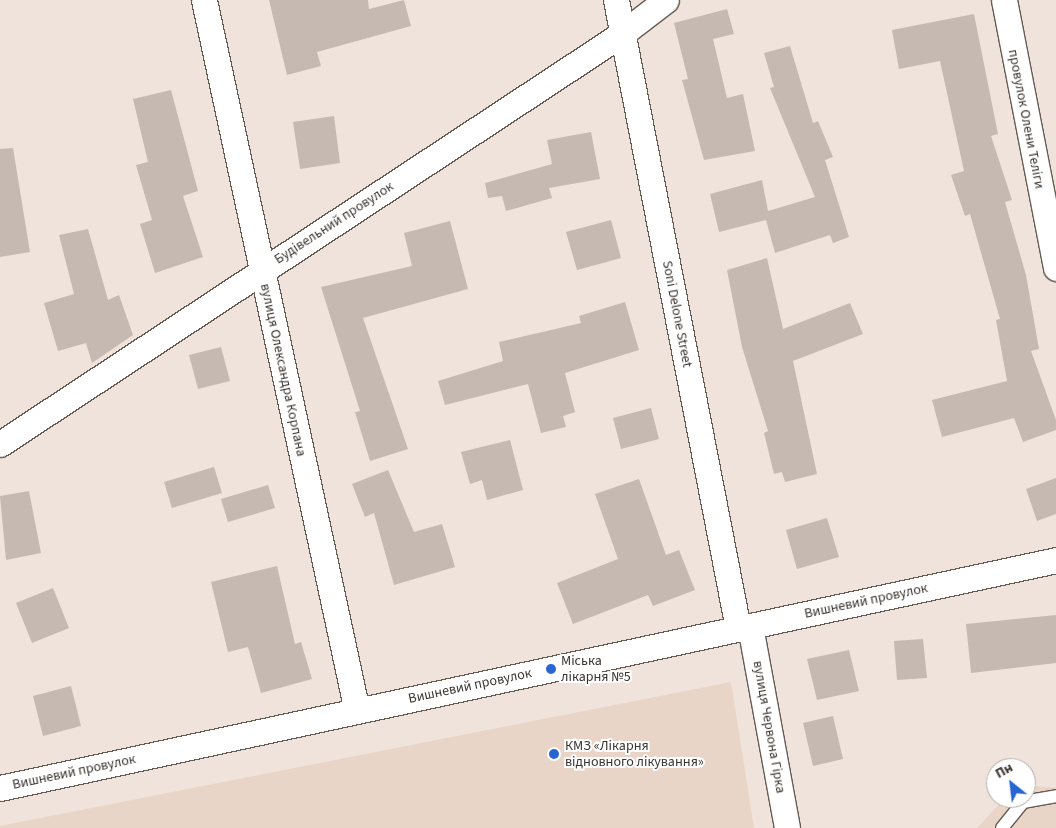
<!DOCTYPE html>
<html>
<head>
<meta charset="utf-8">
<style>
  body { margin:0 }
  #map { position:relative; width:1056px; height:828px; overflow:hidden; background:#f0e3db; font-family:"Source Sans 3",sans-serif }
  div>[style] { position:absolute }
  .built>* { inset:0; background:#e8d5c7 }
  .building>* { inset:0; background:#c5b9b1 }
  .roads { filter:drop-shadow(1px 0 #665b53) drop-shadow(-1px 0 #665b53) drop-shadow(0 1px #665b53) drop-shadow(0 -1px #665b53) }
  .lane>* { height:12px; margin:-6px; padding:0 6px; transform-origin:6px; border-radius:6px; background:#fff }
  .street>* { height:25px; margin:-12.5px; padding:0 12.5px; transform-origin:12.5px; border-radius:12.5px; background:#fff }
  .dots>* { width:14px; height:14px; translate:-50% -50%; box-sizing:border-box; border:2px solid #fff; border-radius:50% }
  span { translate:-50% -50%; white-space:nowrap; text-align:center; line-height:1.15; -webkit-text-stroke:4px #fff; paint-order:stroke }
  .street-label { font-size:14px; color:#3a3531 }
  .poi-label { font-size:14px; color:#3a3531 }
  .left { translate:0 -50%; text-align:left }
  .north { position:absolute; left:986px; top:758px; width:50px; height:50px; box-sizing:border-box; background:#fff; border:1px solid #b0aead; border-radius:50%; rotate:331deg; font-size:14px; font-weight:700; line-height:20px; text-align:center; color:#3a3531 }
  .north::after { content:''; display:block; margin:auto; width:18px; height:22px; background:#2865d2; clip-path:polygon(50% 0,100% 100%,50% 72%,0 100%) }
</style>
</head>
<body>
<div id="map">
  <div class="built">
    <div style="clip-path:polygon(731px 682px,754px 828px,0 828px,0 826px)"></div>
    <div style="clip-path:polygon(1026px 785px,1056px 788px,1056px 828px,977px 828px,1005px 798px,1026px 798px)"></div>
  </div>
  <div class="building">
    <div style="clip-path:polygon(269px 0,368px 0,369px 9px,404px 0,411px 26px,317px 52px,321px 66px,287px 75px)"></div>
    <div style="clip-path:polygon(727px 9px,734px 34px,713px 39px,727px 98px,743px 94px,755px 151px,704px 160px,682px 80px,688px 79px,674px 23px)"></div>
    <div style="clip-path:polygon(974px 14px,998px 134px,991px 136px,1012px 200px,1005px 202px,1026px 275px,1039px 349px,1031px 351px,1056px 420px,1056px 430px,1023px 442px,1014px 418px,942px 437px,932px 400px,1007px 381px,996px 320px,1000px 319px,970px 214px,965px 216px,951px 175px,964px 171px,940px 61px,899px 69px,892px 30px)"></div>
    <div style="clip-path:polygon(790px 46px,813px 123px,818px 121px,833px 157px,825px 160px,849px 237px,833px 243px,830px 235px,775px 253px,766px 220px,719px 232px,710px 194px,762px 180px,768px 211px,815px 197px,770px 88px,774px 87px,764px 53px)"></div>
    <div style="clip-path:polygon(171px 90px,198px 191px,183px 196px,203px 257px,155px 273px,140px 224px,152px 220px,136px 165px,148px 162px,133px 99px)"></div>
    <div style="clip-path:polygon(334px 116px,340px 163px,300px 169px,293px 122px)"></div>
    <div style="clip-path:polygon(591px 132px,600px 179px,549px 188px,552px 198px,506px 211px,502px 196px,488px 198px,485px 183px,552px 164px,547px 140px)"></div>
    <div style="clip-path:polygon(13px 148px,30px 252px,0 257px,0 149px)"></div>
    <div style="clip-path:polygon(611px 220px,621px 258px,577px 270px,566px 232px)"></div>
    <div style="clip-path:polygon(450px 221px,468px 289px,363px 318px,408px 449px,370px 461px,355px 412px,360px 411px,321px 287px,412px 266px,404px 233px)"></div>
    <div style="clip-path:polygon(88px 229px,108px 300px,119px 295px,133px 335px,92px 363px,86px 343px,58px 351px,44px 303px,74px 294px,59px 235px)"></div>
    <div style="clip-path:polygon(767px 258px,783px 329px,850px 303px,863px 334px,793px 361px,817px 474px,785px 482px,782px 472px,774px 474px,764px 433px,768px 431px,742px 347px,727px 270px)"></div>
    <div style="clip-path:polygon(625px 302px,639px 350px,565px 373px,575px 412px,563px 416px,566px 427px,541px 433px,528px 384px,445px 405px,438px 381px,503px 361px,499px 342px,581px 323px,579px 316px)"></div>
    <div style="clip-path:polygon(221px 347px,230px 381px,198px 389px,189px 355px)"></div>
    <div style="clip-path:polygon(651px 408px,659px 439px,621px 449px,613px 418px)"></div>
    <div style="clip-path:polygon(510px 440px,523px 490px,487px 500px,482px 480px,470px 484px,461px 452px)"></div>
    <div style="clip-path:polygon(214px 467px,222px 493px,172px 508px,164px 482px)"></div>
    <div style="clip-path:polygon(388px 470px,414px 532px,442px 524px,455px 567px,394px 585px,374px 513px,365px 517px,352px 484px)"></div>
    <div style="clip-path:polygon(1056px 478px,1056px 514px,1037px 521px,1026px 489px)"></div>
    <div style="clip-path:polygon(639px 479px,666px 555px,679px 550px,695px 590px,653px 606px,648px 595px,573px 624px,557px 583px,618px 559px,595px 494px)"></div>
    <div style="clip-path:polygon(268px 485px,275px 508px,228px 522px,221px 499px)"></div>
    <div style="clip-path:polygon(29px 491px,41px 553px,6px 560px,0 496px)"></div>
    <div style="clip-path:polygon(827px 518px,839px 557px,797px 569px,786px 530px)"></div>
    <div style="clip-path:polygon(277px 566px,295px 644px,301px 642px,312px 679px,261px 693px,248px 647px,228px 652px,211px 582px)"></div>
    <div style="clip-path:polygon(53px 588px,69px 628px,32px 643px,16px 603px)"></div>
    <div style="clip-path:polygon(1056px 615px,1056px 663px,971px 673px,966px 624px)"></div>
    <div style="clip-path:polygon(923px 639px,927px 678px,897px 680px,894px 641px)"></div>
    <div style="clip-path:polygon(849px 650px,859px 691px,817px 700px,807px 659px)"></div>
    <div style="clip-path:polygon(71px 686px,81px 726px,43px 736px,33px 696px)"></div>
    <div style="clip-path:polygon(833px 716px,843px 759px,813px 766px,803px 723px)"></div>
  </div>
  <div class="roads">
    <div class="lane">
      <div style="left:1002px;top:828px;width:33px;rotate:-51deg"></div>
      <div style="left:1023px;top:802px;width:34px;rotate:-10deg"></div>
    </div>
    <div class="street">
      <div style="left:204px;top:0;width:727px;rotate:77.86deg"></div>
      <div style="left:616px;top:0;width:640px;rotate:79.01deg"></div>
      <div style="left:1004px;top:0;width:273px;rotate:79deg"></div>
      <div style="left:0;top:444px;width:746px;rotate:-33.41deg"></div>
      <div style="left:623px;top:33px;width:54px;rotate:-37.5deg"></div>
      <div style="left:750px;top:626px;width:205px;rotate:79.6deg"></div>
      <div style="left:0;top:788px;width:1080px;rotate:-12.18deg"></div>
    </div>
  </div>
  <div class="dots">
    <div style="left:551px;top:669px;background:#2865d2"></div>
    <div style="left:554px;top:754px;background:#2865d2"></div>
  </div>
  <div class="street-label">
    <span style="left:1026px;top:119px;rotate:79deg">провулок Олени Теліги</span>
    <span style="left:334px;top:223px;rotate:-33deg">Будівельний провулок</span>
    <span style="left:677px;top:314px;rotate:79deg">Soni Delone Street</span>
    <span style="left:283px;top:370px;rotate:78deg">вулиця Олександра Корпана</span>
    <span style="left:866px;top:601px;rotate:-12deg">Вишневий провулок</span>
    <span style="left:470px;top:686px;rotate:-12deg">Вишневий провулок</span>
    <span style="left:769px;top:727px;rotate:80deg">вулиця Червона Гірка</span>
    <span style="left:74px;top:772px;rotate:-12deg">Вишневий провулок</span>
  </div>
  <div class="poi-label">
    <span class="left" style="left:561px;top:669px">Міська<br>лікарня №5</span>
    <span class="left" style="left:565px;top:754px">КМЗ «Лікарня<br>відновного лікування»</span>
  </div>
  <div class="north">Пн</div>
</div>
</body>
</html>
